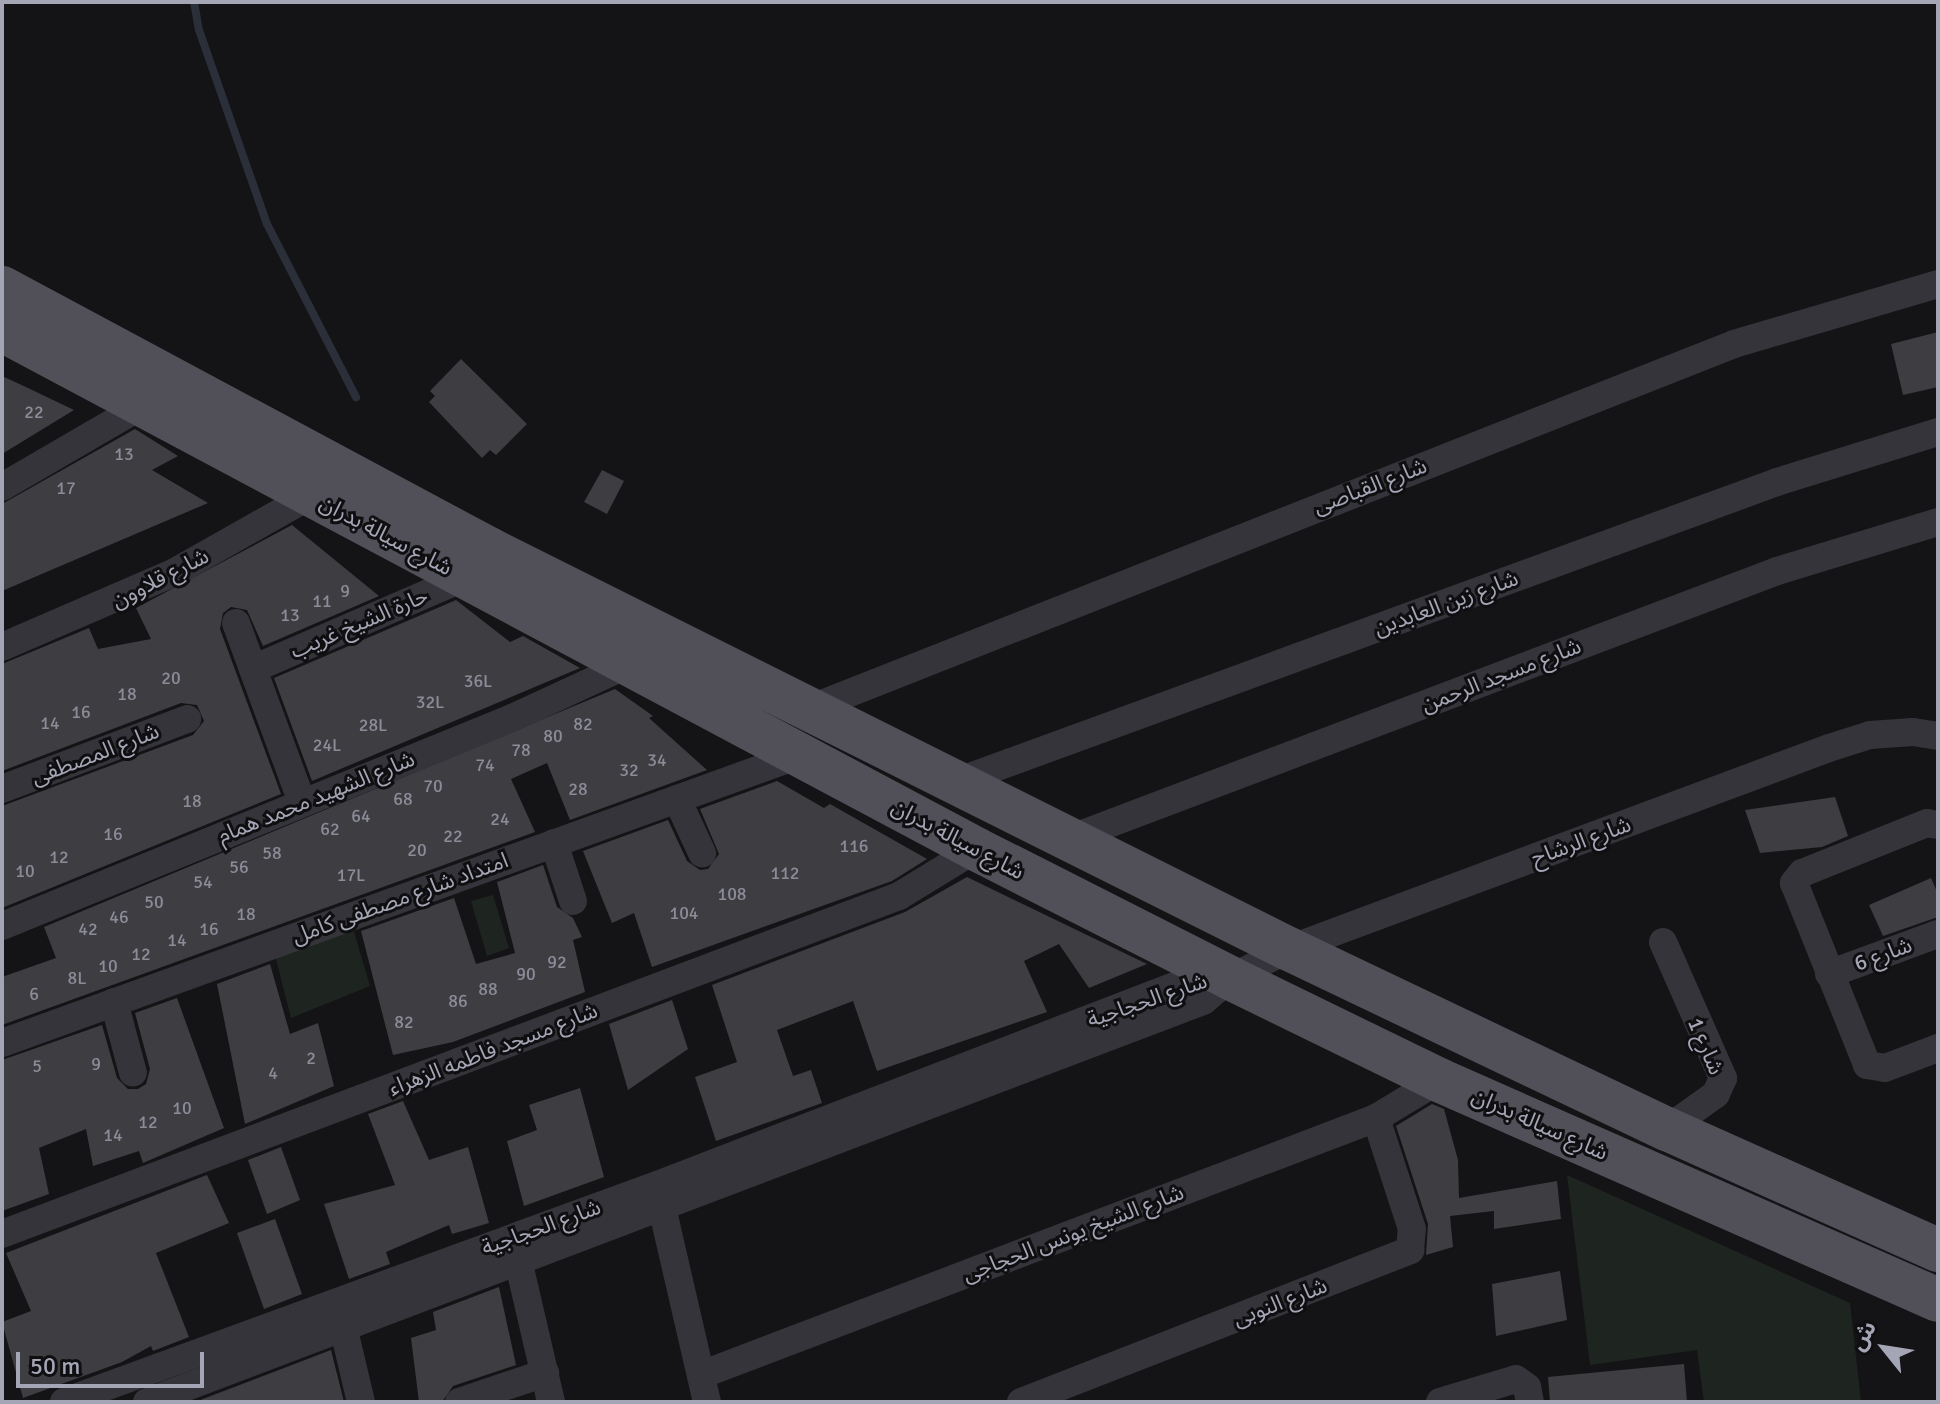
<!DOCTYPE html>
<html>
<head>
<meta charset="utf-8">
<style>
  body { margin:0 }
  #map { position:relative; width:1940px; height:1404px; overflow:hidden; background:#141315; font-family:Signika,"Noto Sans Arabic",sans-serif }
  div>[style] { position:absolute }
  .green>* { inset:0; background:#1e2520 }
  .stream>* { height:8px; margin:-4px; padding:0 4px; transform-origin:4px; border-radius:4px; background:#2a2f39 }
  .building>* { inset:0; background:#3e3d42 }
  .minor>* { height:28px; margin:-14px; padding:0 14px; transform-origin:14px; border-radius:14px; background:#35343a }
  .primary>* { height:44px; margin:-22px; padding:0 22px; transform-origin:22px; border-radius:22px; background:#515059 }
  span { translate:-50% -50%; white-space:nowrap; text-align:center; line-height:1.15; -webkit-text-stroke:6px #0f0e10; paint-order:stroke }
  .number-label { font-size:18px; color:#8b8c98 }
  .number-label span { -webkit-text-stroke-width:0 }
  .street-label { font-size:22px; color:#a5a6b5 }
  .frame { position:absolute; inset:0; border:4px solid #a5a6b5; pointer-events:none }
  .north { position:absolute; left:1844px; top:1308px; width:80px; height:80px; -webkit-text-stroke:6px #0f0e10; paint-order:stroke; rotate:300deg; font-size:22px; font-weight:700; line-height:32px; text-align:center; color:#a5a6b5 }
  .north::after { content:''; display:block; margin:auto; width:28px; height:36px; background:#a5a6b5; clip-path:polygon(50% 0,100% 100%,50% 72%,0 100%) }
  .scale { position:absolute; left:16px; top:1352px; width:188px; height:36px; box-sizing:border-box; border:4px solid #a5a6b5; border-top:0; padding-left:10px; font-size:24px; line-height:28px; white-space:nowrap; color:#a5a6b5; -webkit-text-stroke:6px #0f0e10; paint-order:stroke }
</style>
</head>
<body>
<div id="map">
  <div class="green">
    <div style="clip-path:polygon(493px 895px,509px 948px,487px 956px,471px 901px)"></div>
    <div style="clip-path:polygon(352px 925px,370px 986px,291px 1018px,275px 955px)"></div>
    <div style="clip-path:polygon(1567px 1175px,1850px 1303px,1861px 1402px,1704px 1402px,1697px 1350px,1590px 1365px)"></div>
  </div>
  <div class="stream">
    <div style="left:194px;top:2px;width:28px;rotate:80deg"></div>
    <div style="left:199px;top:30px;width:206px;rotate:70.7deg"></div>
    <div style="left:267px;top:224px;width:195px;rotate:62.8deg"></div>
  </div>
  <div class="building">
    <div style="clip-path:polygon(1938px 332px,1938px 387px,1903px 395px,1891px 344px)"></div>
    <div style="clip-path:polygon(461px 359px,527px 424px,496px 455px,490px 450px,482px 458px,429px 402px,435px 396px,430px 391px)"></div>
    <div style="clip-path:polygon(2px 376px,28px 388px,74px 410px,2px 454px)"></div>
    <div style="clip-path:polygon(135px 429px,178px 456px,152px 470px,208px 503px,2px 591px,2px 504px)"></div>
    <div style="clip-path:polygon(602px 470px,624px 481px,607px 514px,584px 502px)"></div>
    <div style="clip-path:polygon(292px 525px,379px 596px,263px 646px,247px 610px,231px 607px,223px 613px,220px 629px,281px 794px,2px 908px,2px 806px,193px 735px,204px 721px,197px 705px,181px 703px,2px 771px,2px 664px,89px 628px,98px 649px,151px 639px,136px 608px)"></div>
    <div style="clip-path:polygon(456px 600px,510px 642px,523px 636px,580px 668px,312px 781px,274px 678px)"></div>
    <div style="clip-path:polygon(615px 689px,653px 716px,649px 718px,707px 770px,570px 820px,547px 763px,511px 779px,535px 832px,2px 1025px,2px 977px,56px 958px,44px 927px)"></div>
    <div style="clip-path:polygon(777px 781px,824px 808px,830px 804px,927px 859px,892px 881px,652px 967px,634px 913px,612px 923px,583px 851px,668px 820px,687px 861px,700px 870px,708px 869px,719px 854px,700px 809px)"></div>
    <div style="clip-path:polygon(1835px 797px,1848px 836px,1822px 847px,1760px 853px,1745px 810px)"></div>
    <div style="clip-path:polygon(543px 865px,557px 907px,573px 918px,582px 937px,573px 940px,585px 992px,453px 1042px,393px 1055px,361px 931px,454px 898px,476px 964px,515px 953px,497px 882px)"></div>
    <div style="clip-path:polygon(967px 877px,1147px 964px,1089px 988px,1059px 944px,1024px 961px,1047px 1012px,877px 1071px,853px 1001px,777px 1030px,793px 1076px,811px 1070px,822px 1103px,716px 1141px,695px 1077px,737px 1062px,712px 985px,905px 912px)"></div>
    <div style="clip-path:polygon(1931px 878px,1938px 894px,1938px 917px,1883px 936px,1869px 905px)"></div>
    <div style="clip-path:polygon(270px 964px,290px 1034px,318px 1023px,334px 1086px,245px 1124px,217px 984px)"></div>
    <div style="clip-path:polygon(177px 998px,224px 1128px,143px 1163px,139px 1151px,93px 1166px,86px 1129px,39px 1148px,49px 1194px,2px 1211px,2px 1060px,102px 1025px,117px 1078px,128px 1089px,138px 1089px,146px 1084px,150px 1069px,135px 1013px)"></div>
    <div style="clip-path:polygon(672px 1000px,688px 1049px,628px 1090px,609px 1024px)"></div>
    <div style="clip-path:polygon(580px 1088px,604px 1177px,524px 1206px,507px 1141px,537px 1130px,529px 1105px)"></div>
    <div style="clip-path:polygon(403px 1101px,429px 1160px,468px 1147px,489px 1223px,452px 1234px,449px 1225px,386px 1252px,390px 1264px,349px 1279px,324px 1204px,395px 1185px,368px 1114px)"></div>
    <div style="clip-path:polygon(1432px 1104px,1444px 1109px,1458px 1160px,1459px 1198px,1557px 1181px,1561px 1219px,1494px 1229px,1494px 1211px,1450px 1216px,1453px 1247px,1426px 1255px,1428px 1224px,1396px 1126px)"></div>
    <div style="clip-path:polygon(281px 1147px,300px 1200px,267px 1214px,248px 1160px)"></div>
    <div style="clip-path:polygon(207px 1175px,229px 1223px,156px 1253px,189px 1337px,153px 1351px,151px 1346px,122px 1362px,23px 1398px,2px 1322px,31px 1311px,6px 1253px)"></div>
    <div style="clip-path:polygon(275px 1219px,302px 1294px,264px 1309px,237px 1233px)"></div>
    <div style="clip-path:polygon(1560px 1271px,1567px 1320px,1496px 1336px,1492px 1284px)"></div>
    <div style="clip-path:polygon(499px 1287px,516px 1365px,453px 1386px,442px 1402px,419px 1402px,411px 1338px,436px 1330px,433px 1312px)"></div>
    <div style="clip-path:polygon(331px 1350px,344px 1402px,195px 1402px)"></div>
    <div style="clip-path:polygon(1684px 1364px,1687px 1402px,1550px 1402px,1548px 1377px)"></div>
  </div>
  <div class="minor">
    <div style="left:2px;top:487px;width:163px;rotate:-30.2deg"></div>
    <div style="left:236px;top:623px;width:191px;rotate:69.8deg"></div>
    <div style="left:2px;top:647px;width:189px;rotate:-23.4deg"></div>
    <div style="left:175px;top:572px;width:156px;rotate:-29.5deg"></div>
    <div style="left:253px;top:669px;width:232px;rotate:-23.4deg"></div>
    <div style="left:809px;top:709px;width:994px;rotate:-21.53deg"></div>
    <div style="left:1734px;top:344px;width:213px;rotate:-16.4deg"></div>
    <div style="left:956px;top:782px;width:874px;rotate:-20.07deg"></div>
    <div style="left:1777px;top:482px;width:169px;rotate:-17.3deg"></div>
    <div style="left:2px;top:789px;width:198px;rotate:-20.7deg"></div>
    <div style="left:677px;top:799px;width:60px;rotate:65.2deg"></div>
    <div style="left:1938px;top:825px;width:11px;rotate:-170deg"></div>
    <div style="left:1927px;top:823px;width:135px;rotate:158.2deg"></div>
    <div style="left:1802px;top:873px;width:13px;rotate:129deg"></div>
    <div style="left:1794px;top:883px;width:196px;rotate:68.1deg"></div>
    <div style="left:1867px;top:1065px;width:18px;rotate:9deg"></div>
    <div style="left:1885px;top:1068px;width:57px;rotate:-20.7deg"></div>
    <div style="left:1069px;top:839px;width:757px;rotate:-20.73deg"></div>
    <div style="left:1777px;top:571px;width:168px;rotate:-16.9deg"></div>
    <div style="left:554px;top:843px;width:61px;rotate:71.9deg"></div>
    <div style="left:2px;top:926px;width:551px;rotate:-22.19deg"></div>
    <div style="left:512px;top:718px;width:129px;rotate:-24.8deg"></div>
    <div style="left:1663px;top:942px;width:149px;rotate:66.2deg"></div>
    <div style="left:1723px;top:1078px;width:17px;rotate:114deg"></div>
    <div style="left:1716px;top:1094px;width:60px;rotate:144.5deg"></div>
    <div style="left:1829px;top:974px;width:116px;rotate:-20.2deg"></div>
    <div style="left:114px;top:1002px;width:73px;rotate:75deg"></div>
    <div style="left:2px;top:1043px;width:847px;rotate:-19.87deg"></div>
    <div style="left:658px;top:1190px;width:218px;rotate:77deg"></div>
    <div style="left:2px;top:1234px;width:959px;rotate:-20.65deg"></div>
    <div style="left:899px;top:896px;width:90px;rotate:-31.4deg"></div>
    <div style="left:518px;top:1260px;width:146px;rotate:76.9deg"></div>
    <div style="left:339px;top:1309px;width:96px;rotate:76.7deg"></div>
    <div style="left:701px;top:1375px;width:722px;rotate:-20.84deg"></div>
    <div style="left:1376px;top:1118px;width:74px;rotate:-31.1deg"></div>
    <div style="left:64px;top:1402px;width:631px;rotate:-20.1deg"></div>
    <div style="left:657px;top:1185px;width:571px;rotate:-21.04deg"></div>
    <div style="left:1190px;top:980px;width:35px;rotate:-5deg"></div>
    <div style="left:147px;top:1402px;width:1130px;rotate:-20.79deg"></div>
    <div style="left:1203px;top:1001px;width:35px;rotate:-40deg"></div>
    <div style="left:1230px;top:978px;width:66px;rotate:-26.2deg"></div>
    <div style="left:1289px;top:949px;width:576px;rotate:-20.42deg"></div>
    <div style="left:1829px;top:748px;width:43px;rotate:-17.6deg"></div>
    <div style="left:1870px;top:735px;width:43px;rotate:-4deg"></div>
    <div style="left:1913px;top:732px;width:25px;rotate:9deg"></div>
    <div style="left:459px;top:1402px;width:91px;rotate:-18.6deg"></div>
    <div style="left:1021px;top:1402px;width:418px;rotate:-21.3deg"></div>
    <div style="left:1410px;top:1250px;width:21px;rotate:-85deg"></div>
    <div style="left:1412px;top:1229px;width:117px;rotate:-108deg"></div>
    <div style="left:1440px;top:1402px;width:79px;rotate:-16.8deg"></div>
    <div style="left:1516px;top:1379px;width:14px;rotate:36deg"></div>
    <div style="left:1527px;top:1387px;width:15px;rotate:79deg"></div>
  </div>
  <div class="primary">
    <div style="left:2px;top:288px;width:553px;rotate:28.19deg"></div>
    <div style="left:489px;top:549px;width:894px;rotate:26.57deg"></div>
    <div style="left:1289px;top:949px;width:419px;rotate:25.5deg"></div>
    <div style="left:1667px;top:1129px;width:297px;rotate:24.1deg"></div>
    <div style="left:2px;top:330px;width:1104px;rotate:28.05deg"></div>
    <div style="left:976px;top:849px;width:285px;rotate:26.9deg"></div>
    <div style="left:1230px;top:978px;width:233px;rotate:26deg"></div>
    <div style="left:1439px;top:1080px;width:545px;rotate:23.79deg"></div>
  </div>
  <div class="number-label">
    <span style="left:34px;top:412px">22</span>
    <span style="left:124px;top:454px">13</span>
    <span style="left:66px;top:488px">17</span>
    <span style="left:345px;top:591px">9</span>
    <span style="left:322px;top:601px">11</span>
    <span style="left:290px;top:615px">13</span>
    <span style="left:171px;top:678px">20</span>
    <span style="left:478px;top:681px">36L</span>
    <span style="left:127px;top:694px">18</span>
    <span style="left:430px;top:702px">32L</span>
    <span style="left:81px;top:712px">16</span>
    <span style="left:50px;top:723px">14</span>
    <span style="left:583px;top:724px">82</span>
    <span style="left:373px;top:725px">28L</span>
    <span style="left:553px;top:736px">80</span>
    <span style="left:327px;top:745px">24L</span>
    <span style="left:521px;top:750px">78</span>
    <span style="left:657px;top:760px">34</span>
    <span style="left:485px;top:765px">74</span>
    <span style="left:629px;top:770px">32</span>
    <span style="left:433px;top:786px">70</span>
    <span style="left:578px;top:789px">28</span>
    <span style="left:403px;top:799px">68</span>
    <span style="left:192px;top:801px">18</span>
    <span style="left:361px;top:816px">64</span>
    <span style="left:500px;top:819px">24</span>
    <span style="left:330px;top:829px">62</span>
    <span style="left:113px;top:834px">16</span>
    <span style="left:453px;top:836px">22</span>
    <span style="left:854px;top:846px">116</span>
    <span style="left:417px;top:850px">20</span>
    <span style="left:272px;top:853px">58</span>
    <span style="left:59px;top:857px">12</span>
    <span style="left:239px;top:867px">56</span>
    <span style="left:25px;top:871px">10</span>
    <span style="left:785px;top:873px">112</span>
    <span style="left:351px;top:875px">17L</span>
    <span style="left:203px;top:882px">54</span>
    <span style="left:732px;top:894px">108</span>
    <span style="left:154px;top:902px">50</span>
    <span style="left:684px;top:913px">104</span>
    <span style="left:246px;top:914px">18</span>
    <span style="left:119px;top:917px">46</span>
    <span style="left:88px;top:929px">42</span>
    <span style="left:209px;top:929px">16</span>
    <span style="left:177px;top:940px">14</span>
    <span style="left:141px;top:954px">12</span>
    <span style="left:557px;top:962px">92</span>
    <span style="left:108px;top:966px">10</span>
    <span style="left:526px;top:974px">90</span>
    <span style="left:77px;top:978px">8L</span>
    <span style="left:488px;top:989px">88</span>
    <span style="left:34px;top:994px">6</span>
    <span style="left:458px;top:1001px">86</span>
    <span style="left:404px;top:1022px">82</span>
    <span style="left:311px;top:1058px">2</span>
    <span style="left:96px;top:1064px">9</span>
    <span style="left:37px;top:1066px">5</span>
    <span style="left:273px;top:1073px">4</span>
    <span style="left:182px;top:1108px">10</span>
    <span style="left:148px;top:1122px">12</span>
    <span style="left:113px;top:1135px">14</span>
  </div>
  <div class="street-label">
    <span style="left:1370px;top:486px;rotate:-21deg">شارع القباصى</span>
    <span style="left:386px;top:535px;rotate:28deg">شارع سيالة بدران</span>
    <span style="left:160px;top:578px;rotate:-27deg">شارع قلاوون</span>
    <span style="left:1446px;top:603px;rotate:-20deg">شارع زين العابدين</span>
    <span style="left:359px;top:623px;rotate:-23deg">حارة الشيخ غريب</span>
    <span style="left:1501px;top:675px;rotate:-21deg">شارع مسجد الرحمن</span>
    <span style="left:95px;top:754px;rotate:-21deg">شارع المصطفى</span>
    <span style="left:316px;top:797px;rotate:-22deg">شارع الشهيد محمد همام</span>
    <span style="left:958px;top:839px;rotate:28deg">شارع سيالة بدران</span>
    <span style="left:1581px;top:841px;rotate:-20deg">شارع الرشاح</span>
    <span style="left:400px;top:898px;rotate:-20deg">امتداد شارع مصطفى كامل</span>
    <span style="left:1883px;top:954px;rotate:-20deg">شارع 6</span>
    <span style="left:1147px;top:1000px;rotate:-19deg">شارع الحجاجية</span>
    <span style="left:1706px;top:1046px;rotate:67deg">شارع 1</span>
    <span style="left:493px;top:1049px;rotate:-21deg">شارع مسجد فاطمه الزهراء</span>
    <span style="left:1540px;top:1124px;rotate:24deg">شارع سيالة بدران</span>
    <span style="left:541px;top:1227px;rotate:-20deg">شارع الحجاجية</span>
    <span style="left:1073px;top:1233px;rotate:-21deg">شارع الشيخ يونس الحجاجى</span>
    <span style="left:1280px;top:1302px;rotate:-21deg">شارع النوبى</span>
  </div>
  <div class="frame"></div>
  <div class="north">ش</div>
  <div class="scale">50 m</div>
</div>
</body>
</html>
